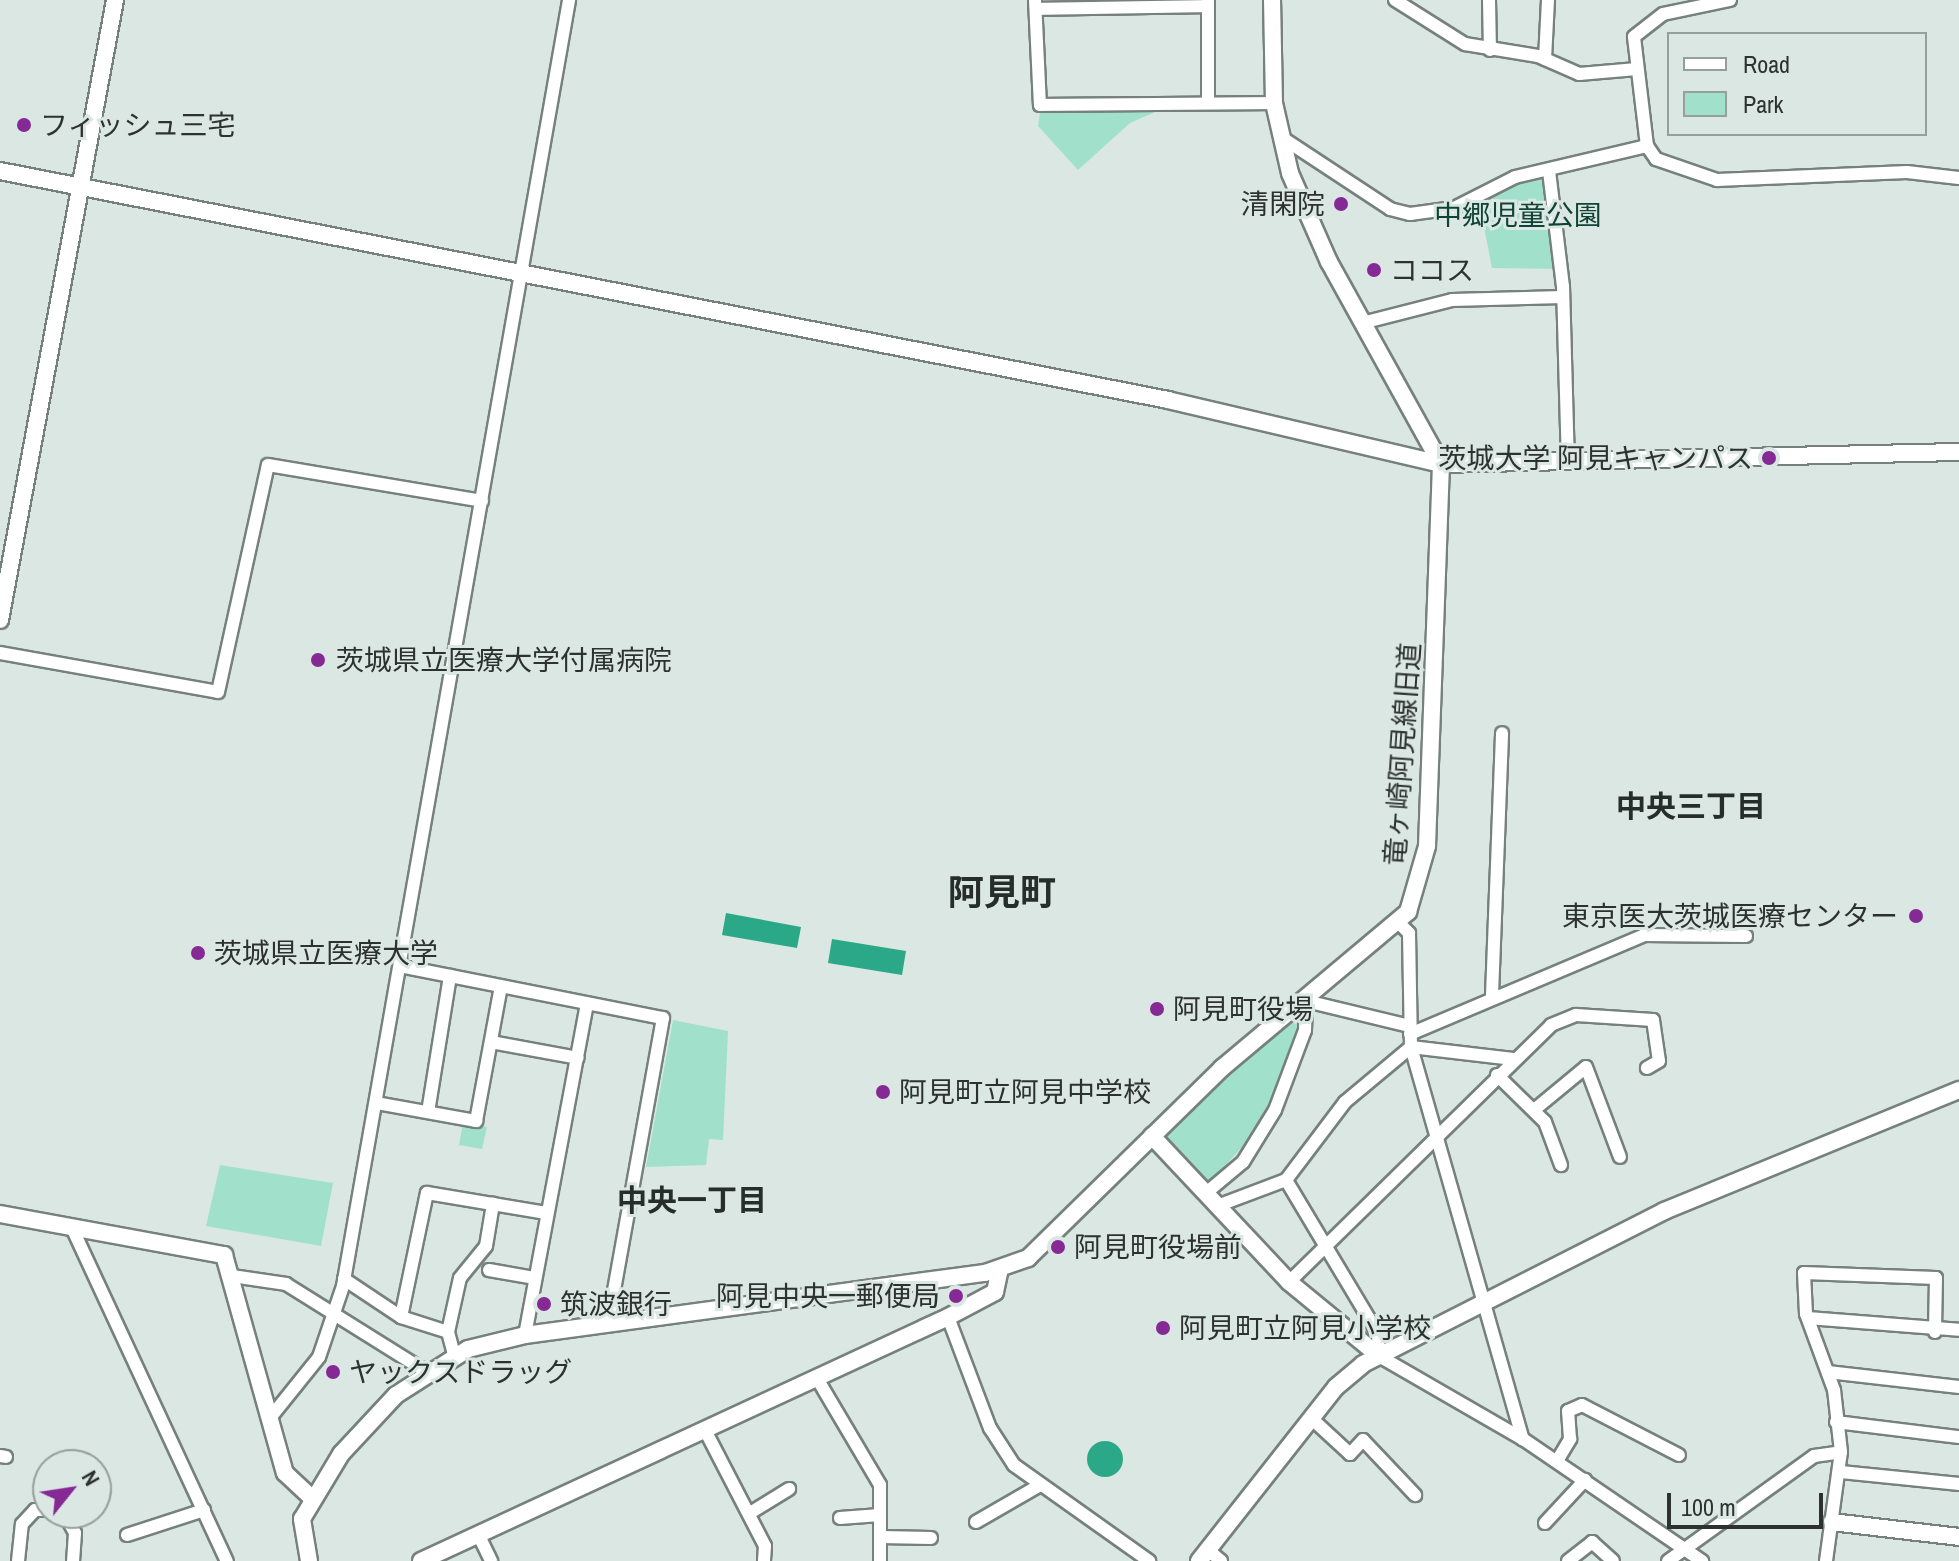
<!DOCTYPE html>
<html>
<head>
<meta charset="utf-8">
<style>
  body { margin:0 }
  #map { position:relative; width:1959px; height:1561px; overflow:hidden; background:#dbe7e2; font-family:"Archivo Narrow","Noto Sans JP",sans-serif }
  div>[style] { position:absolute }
  .green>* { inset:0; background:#a1e1cb }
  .water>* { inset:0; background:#2ba888 }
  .round { border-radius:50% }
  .roads { filter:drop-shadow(2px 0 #76817d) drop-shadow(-2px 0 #76817d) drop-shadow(0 2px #76817d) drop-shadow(0 -2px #76817d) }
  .minor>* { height:12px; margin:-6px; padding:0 6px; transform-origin:6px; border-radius:6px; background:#fff }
  .tertiary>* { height:16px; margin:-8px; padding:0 8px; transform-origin:8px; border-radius:8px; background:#fff }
  .dots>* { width:22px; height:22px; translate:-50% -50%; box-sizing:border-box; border:4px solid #dbe7e2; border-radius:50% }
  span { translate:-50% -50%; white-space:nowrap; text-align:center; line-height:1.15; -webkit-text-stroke:6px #dbe7e2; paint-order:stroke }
  .poi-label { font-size:28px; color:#2d3230 }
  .left { translate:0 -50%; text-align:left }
  .right { translate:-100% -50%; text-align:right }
  .park-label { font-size:28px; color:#0f4335 }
  .street-label { font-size:28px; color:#2d3230 }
  .neighbourhood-label { font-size:30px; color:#252e2b; font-weight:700 }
  .district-label { font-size:36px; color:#252e2b; font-weight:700 }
  .legend { position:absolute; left:1667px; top:32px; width:260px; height:104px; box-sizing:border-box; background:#dbe7e2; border:2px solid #959f9b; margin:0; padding:10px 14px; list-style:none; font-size:24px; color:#2d3230 }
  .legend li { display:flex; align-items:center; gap:16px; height:40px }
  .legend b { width:40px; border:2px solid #959f9b }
  .north { position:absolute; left:32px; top:1449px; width:80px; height:80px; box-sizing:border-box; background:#dbe7e2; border:2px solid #959f9b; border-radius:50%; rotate:60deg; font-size:22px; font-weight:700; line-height:32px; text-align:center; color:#2d3230 }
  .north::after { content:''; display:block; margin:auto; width:28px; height:36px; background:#852994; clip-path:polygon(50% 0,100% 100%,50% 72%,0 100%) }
  .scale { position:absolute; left:1667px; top:1493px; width:156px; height:36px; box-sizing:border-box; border:4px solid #2d3230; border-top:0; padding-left:10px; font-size:24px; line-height:28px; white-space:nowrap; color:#2d3230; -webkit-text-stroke:6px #dbe7e2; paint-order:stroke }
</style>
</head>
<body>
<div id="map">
  <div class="green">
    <div style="clip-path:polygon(1041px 106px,1162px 109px,1130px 123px,1078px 170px,1038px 126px)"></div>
    <div style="clip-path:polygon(1549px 171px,1561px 269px,1492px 268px,1478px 196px)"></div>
    <div style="clip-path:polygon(1302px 1012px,1263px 1124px,1206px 1187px,1158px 1134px)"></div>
    <div style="clip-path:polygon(673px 1020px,728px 1031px,723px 1140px,709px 1139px,706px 1165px,646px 1167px)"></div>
    <div style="clip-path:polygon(463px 1123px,487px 1127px,482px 1149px,459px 1145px)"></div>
    <div style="clip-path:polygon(220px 1165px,333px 1183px,321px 1246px,206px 1226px)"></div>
  </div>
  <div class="water">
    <div style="clip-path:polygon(726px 913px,801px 927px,797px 948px,722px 935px)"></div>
    <div style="clip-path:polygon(832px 939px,906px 951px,902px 975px,828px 963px)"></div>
    <div class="round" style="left:1087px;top:1441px;width:36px;height:36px"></div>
  </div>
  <div class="roads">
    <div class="minor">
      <div style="left:1035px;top:0;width:105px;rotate:87.3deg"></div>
      <div style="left:1040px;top:105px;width:234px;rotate:-0.5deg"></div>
      <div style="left:1395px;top:0;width:83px;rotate:32.2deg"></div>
      <div style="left:1465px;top:44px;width:74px;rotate:9.3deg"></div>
      <div style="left:1538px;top:56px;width:45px;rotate:23.7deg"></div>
      <div style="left:1579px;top:74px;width:58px;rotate:-4.9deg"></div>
      <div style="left:1489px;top:0;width:50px;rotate:88.9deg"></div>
      <div style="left:1730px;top:0;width:68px;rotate:168.2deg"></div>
      <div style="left:1663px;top:14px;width:37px;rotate:142deg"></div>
      <div style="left:1634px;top:37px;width:110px;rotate:83.2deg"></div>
      <div style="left:1647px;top:146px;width:16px;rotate:55deg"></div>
      <div style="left:1656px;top:159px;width:65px;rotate:19deg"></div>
      <div style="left:1717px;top:180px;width:190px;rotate:-2.4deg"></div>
      <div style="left:1907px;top:172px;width:52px;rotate:6.6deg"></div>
      <div style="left:1208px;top:1px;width:100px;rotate:90deg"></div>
      <div style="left:1036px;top:9px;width:172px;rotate:-1deg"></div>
      <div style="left:1545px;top:59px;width:59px;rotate:-87.1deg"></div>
      <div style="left:1281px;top:137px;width:131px;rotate:33.4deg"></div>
      <div style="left:1390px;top:209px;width:21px;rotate:14deg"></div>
      <div style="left:1410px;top:214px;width:44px;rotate:-7.8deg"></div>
      <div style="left:1454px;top:208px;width:68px;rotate:-26.9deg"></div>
      <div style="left:1515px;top:177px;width:136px;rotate:-13.2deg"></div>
      <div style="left:1549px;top:171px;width:116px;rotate:83.1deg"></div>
      <div style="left:1563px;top:286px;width:176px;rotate:88.4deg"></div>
      <div style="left:1362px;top:323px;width:93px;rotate:-14.3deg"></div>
      <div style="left:1452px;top:300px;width:111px;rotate:-1.5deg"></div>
      <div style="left:0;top:653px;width:221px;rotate:10.1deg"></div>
      <div style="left:218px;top:692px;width:232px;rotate:-77.6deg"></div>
      <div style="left:268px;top:465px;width:217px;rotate:9.5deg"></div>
      <div style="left:1400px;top:924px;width:13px;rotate:45deg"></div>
      <div style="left:1409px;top:933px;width:114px;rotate:89deg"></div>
      <div style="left:1411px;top:1047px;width:408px;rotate:74.1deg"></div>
      <div style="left:400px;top:966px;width:268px;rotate:11.2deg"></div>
      <div style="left:663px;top:1018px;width:310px;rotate:100.2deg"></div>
      <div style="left:1492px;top:995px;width:262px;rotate:-87.8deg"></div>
      <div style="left:1410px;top:1034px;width:254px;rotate:-22.9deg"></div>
      <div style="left:1644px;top:935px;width:102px;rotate:0.6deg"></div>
      <div style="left:491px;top:1042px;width:88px;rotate:10.4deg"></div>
      <div style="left:1497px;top:1075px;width:67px;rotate:44.4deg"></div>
      <div style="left:1545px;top:1122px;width:46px;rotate:69.6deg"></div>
      <div style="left:376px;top:1103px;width:102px;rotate:10.2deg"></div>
      <div style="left:476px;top:1121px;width:137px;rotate:-79.5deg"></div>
      <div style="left:1534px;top:1110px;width:67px;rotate:-39.6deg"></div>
      <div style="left:1586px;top:1067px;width:96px;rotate:69.3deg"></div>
      <div style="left:428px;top:1112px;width:138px;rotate:-80.8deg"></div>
      <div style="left:1286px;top:1180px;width:179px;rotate:59.1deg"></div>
      <div style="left:1378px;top:1334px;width:22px;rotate:87deg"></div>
      <div style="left:1379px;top:1356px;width:166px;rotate:30deg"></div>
      <div style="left:1523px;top:1439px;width:217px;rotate:34.3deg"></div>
      <div style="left:1206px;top:1193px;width:48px;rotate:-40deg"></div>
      <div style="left:1243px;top:1162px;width:61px;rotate:-58.4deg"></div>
      <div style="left:1275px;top:1110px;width:85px;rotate:-69.4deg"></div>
      <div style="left:1305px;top:1030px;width:29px;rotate:-88deg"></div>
      <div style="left:1306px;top:1001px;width:106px;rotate:13.6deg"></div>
      <div style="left:1217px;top:1206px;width:74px;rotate:-20.6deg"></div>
      <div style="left:1286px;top:1180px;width:98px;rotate:-52.9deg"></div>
      <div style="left:1345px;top:1102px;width:86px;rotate:-39.8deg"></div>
      <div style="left:1411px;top:1047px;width:103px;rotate:6.7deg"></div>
      <div style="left:74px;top:1232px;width:363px;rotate:65.1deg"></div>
      <div style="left:489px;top:1270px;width:47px;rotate:9.9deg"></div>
      <div style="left:232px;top:1276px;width:55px;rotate:8.4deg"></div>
      <div style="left:286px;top:1284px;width:166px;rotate:32deg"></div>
      <div style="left:344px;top:1279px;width:69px;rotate:33.7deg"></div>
      <div style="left:401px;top:1317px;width:49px;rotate:17.7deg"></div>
      <div style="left:448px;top:1332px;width:24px;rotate:75deg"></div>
      <div style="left:1289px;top:1282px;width:367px;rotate:-44.4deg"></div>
      <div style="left:1551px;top:1025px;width:27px;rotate:-22deg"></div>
      <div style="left:1576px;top:1015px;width:77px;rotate:3.7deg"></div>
      <div style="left:1653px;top:1020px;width:41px;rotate:81.7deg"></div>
      <div style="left:1659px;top:1061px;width:14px;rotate:150deg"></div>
      <div style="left:401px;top:1317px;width:127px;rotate:-78.2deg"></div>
      <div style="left:427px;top:1193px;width:121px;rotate:9.5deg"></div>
      <div style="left:948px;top:1317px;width:119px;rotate:69.3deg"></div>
      <div style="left:990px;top:1428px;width:44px;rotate:57deg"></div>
      <div style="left:1014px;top:1465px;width:166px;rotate:35.4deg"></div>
      <div style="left:1808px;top:1318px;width:151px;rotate:4.5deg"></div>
      <div style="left:448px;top:1332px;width:55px;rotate:-77.5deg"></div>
      <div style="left:460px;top:1278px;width:41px;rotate:-50.9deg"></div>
      <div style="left:486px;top:1246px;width:43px;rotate:-80.5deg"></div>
      <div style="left:525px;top:1335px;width:337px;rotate:-79.4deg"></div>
      <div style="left:1828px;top:1372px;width:132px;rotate:6.5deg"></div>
      <div style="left:818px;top:1380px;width:122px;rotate:59.4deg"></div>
      <div style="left:880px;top:1485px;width:76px;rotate:90deg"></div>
      <div style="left:270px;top:1418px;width:78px;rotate:-51.2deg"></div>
      <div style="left:319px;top:1357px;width:75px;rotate:-71.3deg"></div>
      <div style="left:343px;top:1286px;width:1306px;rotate:-80.03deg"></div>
      <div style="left:1311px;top:1418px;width:53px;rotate:42.7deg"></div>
      <div style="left:1350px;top:1454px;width:19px;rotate:-47deg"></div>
      <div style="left:1363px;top:1440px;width:76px;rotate:46.6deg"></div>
      <div style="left:1836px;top:1422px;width:124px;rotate:7deg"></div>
      <div style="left:706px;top:1432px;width:128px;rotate:62.6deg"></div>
      <div style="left:765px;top:1546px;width:15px;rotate:94deg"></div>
      <div style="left:0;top:1456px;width:6px;rotate:9deg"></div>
      <div style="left:1557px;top:1461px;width:26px;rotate:-59deg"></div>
      <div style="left:1570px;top:1439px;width:28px;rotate:-94deg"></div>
      <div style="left:1568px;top:1411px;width:15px;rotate:-23deg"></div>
      <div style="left:1582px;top:1405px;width:109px;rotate:27.3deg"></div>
      <div style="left:1841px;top:1472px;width:119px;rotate:5.8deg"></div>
      <div style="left:64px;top:1513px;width:23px;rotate:61deg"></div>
      <div style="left:75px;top:1533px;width:28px;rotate:94deg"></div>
      <div style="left:750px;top:1513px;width:46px;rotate:-31.6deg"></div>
      <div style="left:840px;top:1518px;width:40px;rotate:-4.3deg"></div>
      <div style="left:976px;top:1522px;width:74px;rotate:-30deg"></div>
      <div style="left:1545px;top:1523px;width:59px;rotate:-47.1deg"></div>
      <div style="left:127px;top:1535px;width:81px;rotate:-18deg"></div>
      <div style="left:479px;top:1536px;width:28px;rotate:64deg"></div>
      <div style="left:880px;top:1537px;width:51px;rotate:1.1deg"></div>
      <div style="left:1208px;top:1550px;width:17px;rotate:40deg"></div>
      <div style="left:18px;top:1561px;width:37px;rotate:-84deg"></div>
      <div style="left:22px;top:1524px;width:19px;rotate:-47deg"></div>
      <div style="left:35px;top:1510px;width:13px"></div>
      <div style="left:1568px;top:1561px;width:31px;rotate:-38deg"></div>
      <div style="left:1592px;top:1542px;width:28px;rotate:42deg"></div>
      <div style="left:1668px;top:1561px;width:180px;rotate:-35.7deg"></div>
      <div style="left:1814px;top:1456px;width:27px;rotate:-8deg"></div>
      <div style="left:1826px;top:1561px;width:110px;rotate:-82.2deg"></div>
      <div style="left:1841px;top:1452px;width:62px;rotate:-96.4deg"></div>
      <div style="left:1834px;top:1390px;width:81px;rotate:-110.2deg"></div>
      <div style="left:1806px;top:1314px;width:41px;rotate:-92.8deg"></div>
      <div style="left:1804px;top:1273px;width:132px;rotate:2.2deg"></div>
      <div style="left:1936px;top:1278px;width:54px;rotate:91.1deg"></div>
    </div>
    <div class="tertiary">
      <div style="left:0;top:171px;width:1190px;rotate:11.09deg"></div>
      <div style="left:1168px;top:400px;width:280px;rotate:13.2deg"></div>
      <div style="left:1441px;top:464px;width:518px;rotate:-1.33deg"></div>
      <div style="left:0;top:620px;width:631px;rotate:-79.49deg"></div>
      <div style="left:1152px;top:1136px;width:200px;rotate:46.8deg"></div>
      <div style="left:1289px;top:1282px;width:117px;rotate:39.4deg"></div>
      <div style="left:0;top:1214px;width:228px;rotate:10.4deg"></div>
      <div style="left:224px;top:1255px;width:226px;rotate:74.4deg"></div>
      <div style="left:285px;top:1473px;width:37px;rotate:43deg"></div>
      <div style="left:1832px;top:1522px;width:128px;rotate:6.7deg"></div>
      <div style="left:309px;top:1561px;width:43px;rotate:-99.5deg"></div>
      <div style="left:302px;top:1519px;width:76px;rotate:-59deg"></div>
      <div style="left:341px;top:1454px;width:81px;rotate:-47deg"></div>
      <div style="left:396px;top:1395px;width:85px;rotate:-32.6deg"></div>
      <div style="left:468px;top:1349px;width:59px;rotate:-13.8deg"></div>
      <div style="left:525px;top:1335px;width:464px;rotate:-7.7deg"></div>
      <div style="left:985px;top:1273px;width:46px;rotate:-19.2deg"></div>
      <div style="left:1028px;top:1258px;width:272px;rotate:-44.4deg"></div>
      <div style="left:1222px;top:1068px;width:243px;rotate:-40deg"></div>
      <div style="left:1408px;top:912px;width:69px;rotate:-73.9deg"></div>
      <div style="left:1427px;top:846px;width:382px;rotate:-87.9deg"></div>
      <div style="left:1441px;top:464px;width:231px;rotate:-119deg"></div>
      <div style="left:1329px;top:262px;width:97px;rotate:-113.7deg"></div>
      <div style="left:1290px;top:173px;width:72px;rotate:-102.9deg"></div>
      <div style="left:1274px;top:103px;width:103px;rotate:-91.1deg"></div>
      <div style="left:421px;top:1561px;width:581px;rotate:-24.84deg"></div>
      <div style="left:948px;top:1317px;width:53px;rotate:-28deg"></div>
      <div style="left:995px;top:1292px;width:24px;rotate:-78deg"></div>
      <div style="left:1199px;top:1561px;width:221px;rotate:-51.8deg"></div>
      <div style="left:1336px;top:1387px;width:35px;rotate:-40deg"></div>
      <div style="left:1363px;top:1364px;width:338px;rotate:-26.9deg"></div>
      <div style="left:1664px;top:1211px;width:319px;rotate:-22.3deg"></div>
    </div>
  </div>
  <div class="dots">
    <div style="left:24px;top:125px;background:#852994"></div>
    <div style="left:1341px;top:204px;background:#852994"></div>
    <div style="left:1374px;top:270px;background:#852994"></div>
    <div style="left:1769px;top:458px;background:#852994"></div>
    <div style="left:318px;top:660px;background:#852994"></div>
    <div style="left:1916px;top:916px;background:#852994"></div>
    <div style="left:198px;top:953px;background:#852994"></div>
    <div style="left:1157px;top:1009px;background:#852994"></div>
    <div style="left:883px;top:1092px;background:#852994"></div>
    <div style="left:1058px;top:1247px;background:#852994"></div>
    <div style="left:956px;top:1296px;background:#852994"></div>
    <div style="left:544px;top:1304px;background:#852994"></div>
    <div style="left:1163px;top:1328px;background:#852994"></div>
    <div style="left:333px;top:1372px;background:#852994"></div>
  </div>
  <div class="poi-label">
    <span class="left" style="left:40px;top:125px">フィッシュ三宅</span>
    <span class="right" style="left:1325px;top:204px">清閑院</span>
    <span class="left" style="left:1390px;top:270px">ココス</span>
    <span class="right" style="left:1753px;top:458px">茨城大学 阿見キャンパス</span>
    <span class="left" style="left:336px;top:660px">茨城県立医療大学付属病院</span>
    <span class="right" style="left:1898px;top:916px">東京医大茨城医療センター</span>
    <span class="left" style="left:214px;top:953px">茨城県立医療大学</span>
    <span class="left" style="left:1173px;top:1009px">阿見町役場</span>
    <span class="left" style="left:899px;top:1092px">阿見町立阿見中学校</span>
    <span class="left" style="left:1074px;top:1247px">阿見町役場前</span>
    <span class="right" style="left:940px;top:1296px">阿見中央一郵便局</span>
    <span class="left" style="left:560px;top:1304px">筑波銀行</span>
    <span class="left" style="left:1179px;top:1328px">阿見町立阿見小学校</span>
    <span class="left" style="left:349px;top:1372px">ヤックスドラッグ</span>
  </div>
  <div class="park-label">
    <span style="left:1518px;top:215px">中郷児童公園</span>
  </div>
  <div class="street-label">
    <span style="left:1402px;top:754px;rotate:-86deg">竜ヶ崎阿見線旧道</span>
  </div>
  <div class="neighbourhood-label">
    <span style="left:1691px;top:806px">中央三丁目</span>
    <span style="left:692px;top:1200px">中央一丁目</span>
  </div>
  <div class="district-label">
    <span style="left:1002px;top:893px">阿見町</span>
  </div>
  <ul class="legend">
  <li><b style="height:10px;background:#fff"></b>Road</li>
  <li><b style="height:22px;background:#a1e1cb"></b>Park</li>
  </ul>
  <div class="north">N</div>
  <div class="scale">100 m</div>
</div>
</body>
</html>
